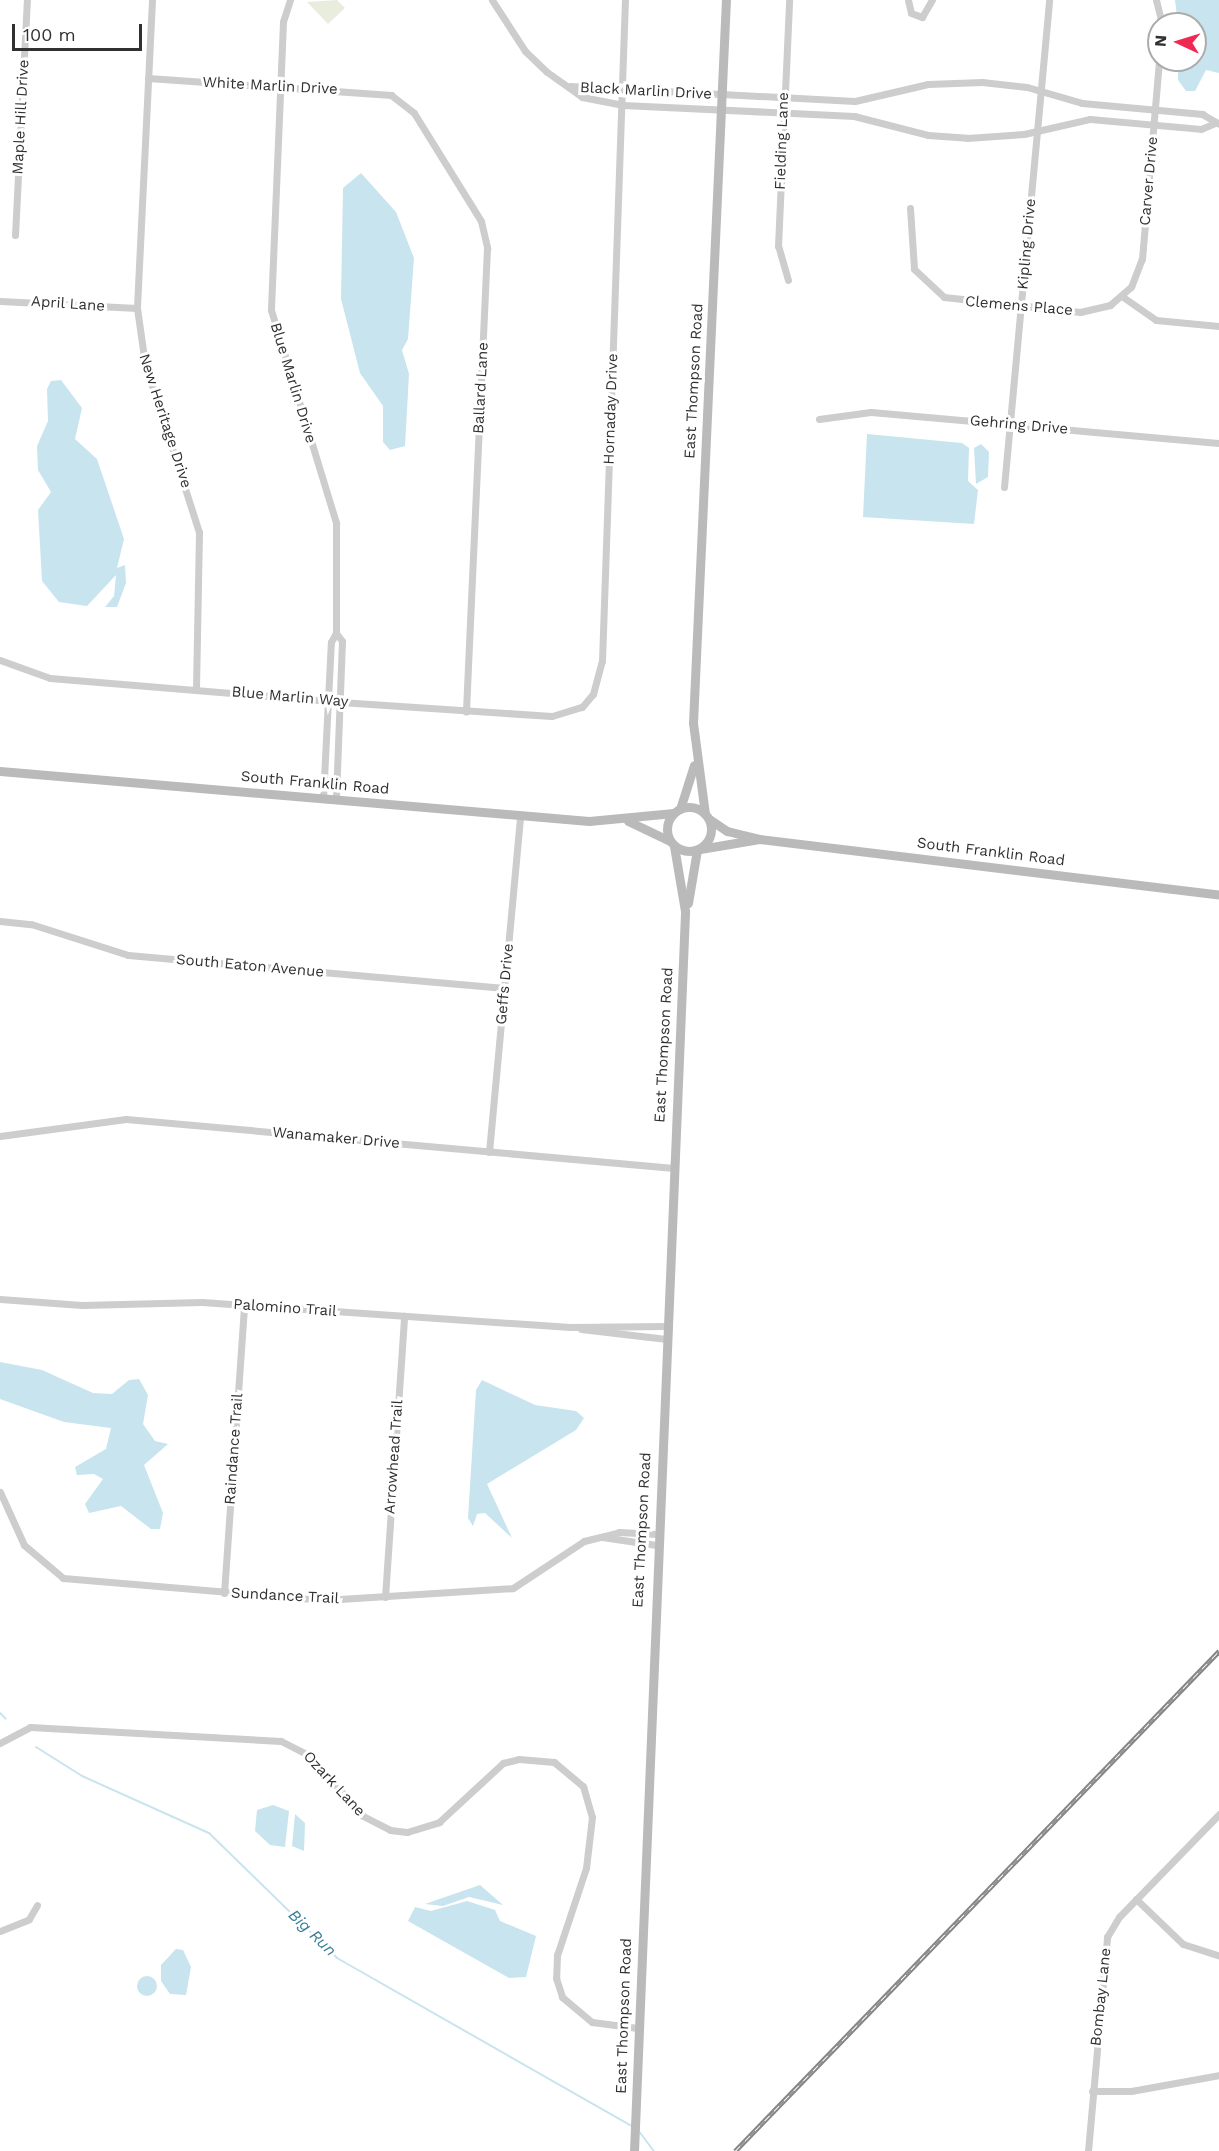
<!DOCTYPE html>
<html>
<head>
<meta charset="utf-8">
<style>
  body { margin:0 }
  #map { position:relative; width:1219px; height:2151px; overflow:hidden; background:#fff; font-family:"Work Sans",sans-serif }
  div>[style] { position:absolute }
  .green>* { inset:0; background:#e8eddd }
  .water>* { inset:0; background:#c8e4ee }
  .round { border-radius:50% }
  .stream>* { height:2px; margin:-1px; padding:0 1px; transform-origin:1px; border-radius:1px; background:#c8e4ee }
  .street>* { height:7px; margin:-3.5px; padding:0 3.5px; transform-origin:3.5px; border-radius:3.5px; background:#cdcdcd }
  .secondary>* { height:9px; margin:-4.5px; padding:0 4.5px; transform-origin:4.5px; border-radius:4.5px; background:#bababa }
  .secondary>.ring { margin:-4.5px; padding:0; box-sizing:content-box; background:none; border:9px solid #bababa; border-radius:50% }
  .rail>* { height:4.5px; margin-top:-2.25px; transform-origin:0; background:repeating-linear-gradient(90deg,#fff 0 7px,#858585 0 14px); box-sizing:border-box; border-block:2px solid #858585 }
  span { translate:-50% -50%; white-space:nowrap; text-align:center; line-height:1.15; -webkit-text-stroke:6px #fff; paint-order:stroke }
  .street-label { font-size:15px; color:#303030 }
  .water-label { font-size:16px; color:#387f97; font-style:italic }
  .north { position:absolute; left:1147px; top:12px; width:60px; height:60px; box-sizing:border-box; background:#fff; border:2px solid #acacac; border-radius:50%; rotate:274deg; font-size:16px; font-weight:700; line-height:24px; text-align:center; color:#303030 }
  .north::after { content:''; display:block; margin:auto; width:21px; height:27px; background:#ef2952; clip-path:polygon(50% 0,100% 100%,50% 72%,0 100%) }
  .scale { position:absolute; left:12px; top:24px; width:130px; height:27px; box-sizing:border-box; border:3px solid #303030; border-top:0; padding-left:8px; font-size:18px; line-height:21px; white-space:nowrap; color:#303030; -webkit-text-stroke:4px #fff; paint-order:stroke }
</style>
</head>
<body>
<div id="map">
  <div class="green">
    <div style="clip-path:polygon(337px 0,345px 8px,328px 24px,307px 2px)"></div>
  </div>
  <div class="water">
    <div style="clip-path:polygon(1175px 0,1219px 0,1219px 73px,1206px 70px,1195px 91px,1186px 91px,1178px 80px,1178px 60px,1195px 60px,1195px 24px,1178px 24px)"></div>
    <div style="clip-path:polygon(361px 173px,396px 212px,414px 258px,408px 339px,402px 350px,409px 374px,405px 446px,390px 450px,383px 442px,383px 406px,360px 373px,341px 299px,343px 188px)"></div>
    <div style="clip-path:polygon(61px 380px,82px 408px,75px 439px,97px 459px,124px 539px,117px 568px,125px 565px,126px 583px,117px 607px,105px 607px,114px 596px,116px 575px,87px 606px,59px 602px,42px 581px,38px 510px,51px 492px,38px 470px,37px 446px,48px 421px,47px 389px,51px 381px)"></div>
    <div style="clip-path:polygon(867px 434px,962px 443px,969px 448px,968px 481px,978px 490px,974px 524px,863px 517px)"></div>
    <div style="clip-path:polygon(981px 444px,989px 452px,988px 477px,976px 484px,974px 448px)"></div>
    <div style="clip-path:polygon(0 1362px,42px 1370px,93px 1393px,112px 1394px,129px 1380px,139px 1379px,148px 1395px,143px 1424px,155px 1441px,168px 1444px,144px 1465px,163px 1513px,160px 1529px,151px 1529px,121px 1506px,89px 1513px,85px 1504px,103px 1479px,94px 1474px,77px 1475px,75px 1467px,106px 1449px,111px 1428px,64px 1422px,0 1399px)"></div>
    <div style="clip-path:polygon(482px 1380px,535px 1405px,576px 1411px,584px 1418px,576px 1430px,487px 1484px,512px 1538px,485px 1513px,477px 1514px,473px 1526px,468px 1518px,476px 1390px)"></div>
    <div style="clip-path:polygon(273px 1805px,289px 1811px,285px 1847px,270px 1845px,255px 1831px,257px 1810px)"></div>
    <div style="clip-path:polygon(295px 1814px,305px 1823px,304px 1851px,292px 1846px)"></div>
    <div style="clip-path:polygon(480px 1885px,503px 1905px,469px 1897px,443px 1906px,425px 1904px)"></div>
    <div style="clip-path:polygon(467px 1901px,495px 1910px,500px 1921px,536px 1936px,526px 1977px,509px 1978px,408px 1921px,415px 1907px,431px 1911px)"></div>
    <div style="clip-path:polygon(176px 1949px,183px 1950px,191px 1967px,186px 1995px,170px 1994px,161px 1981px,161px 1965px)"></div>
    <div class="round" style="left:137px;top:1976px;width:20px;height:20px"></div>
  </div>
  <div class="stream">
    <div style="left:0;top:1713px;width:8px;rotate:45deg"></div>
    <div style="left:36px;top:1747px;width:54px;rotate:32.2deg"></div>
    <div style="left:82px;top:1776px;width:139px;rotate:24.2deg"></div>
    <div style="left:209px;top:1833px;width:179px;rotate:44.3deg"></div>
    <div style="left:337px;top:1958px;width:341px;rotate:29.7deg"></div>
    <div style="left:638px;top:2130px;width:26px;rotate:53deg"></div>
  </div>
  <div class="street">
    <div style="left:152px;top:0;width:308px;rotate:92.8deg"></div>
    <div style="left:137px;top:308px;width:57px;rotate:81.9deg"></div>
    <div style="left:145px;top:364px;width:176px;rotate:72.2deg"></div>
    <div style="left:199px;top:532px;width:158px;rotate:91.1deg"></div>
    <div style="left:290px;top:0;width:23px;rotate:108deg"></div>
    <div style="left:283px;top:22px;width:288px;rotate:92.4deg"></div>
    <div style="left:271px;top:310px;width:223px;rotate:73deg"></div>
    <div style="left:336px;top:523px;width:110px;rotate:90deg"></div>
    <div style="left:492px;top:0;width:61px;rotate:57.1deg"></div>
    <div style="left:525px;top:51px;width:30px;rotate:44deg"></div>
    <div style="left:547px;top:72px;width:43px;rotate:35.5deg"></div>
    <div style="left:582px;top:97px;width:42px;rotate:11deg"></div>
    <div style="left:623px;top:105px;width:231px;rotate:2.7deg"></div>
    <div style="left:854px;top:116px;width:76px;rotate:14.4deg"></div>
    <div style="left:928px;top:135px;width:39px;rotate:4deg"></div>
    <div style="left:967px;top:138px;width:57px;rotate:-4deg"></div>
    <div style="left:1024px;top:134px;width:68px;rotate:-12.8deg"></div>
    <div style="left:1090px;top:119px;width:111px;rotate:5.1deg"></div>
    <div style="left:1201px;top:129px;width:15px;rotate:-23deg"></div>
    <div style="left:908px;top:0;width:13px;rotate:77deg"></div>
    <div style="left:911px;top:13px;width:12px;rotate:20deg"></div>
    <div style="left:922px;top:17px;width:20px;rotate:-60deg"></div>
    <div style="left:1156px;top:0;width:25px;rotate:76deg"></div>
    <div style="left:148px;top:78px;width:244px;rotate:4deg"></div>
    <div style="left:391px;top:95px;width:29px;rotate:38deg"></div>
    <div style="left:414px;top:113px;width:127px;rotate:58.2deg"></div>
    <div style="left:481px;top:221px;width:28px;rotate:77deg"></div>
    <div style="left:487px;top:248px;width:464px;rotate:92.6deg"></div>
    <div style="left:570px;top:86px;width:285px;rotate:3deg"></div>
    <div style="left:855px;top:101px;width:75px;rotate:-13.1deg"></div>
    <div style="left:928px;top:84px;width:54px;rotate:-2.1deg"></div>
    <div style="left:982px;top:82px;width:45px;rotate:6.3deg"></div>
    <div style="left:1027px;top:87px;width:57px;rotate:16.2deg"></div>
    <div style="left:1082px;top:103px;width:121px;rotate:5.2deg"></div>
    <div style="left:1202px;top:114px;width:20px;rotate:30deg"></div>
    <div style="left:910px;top:208px;width:61px;rotate:86.2deg"></div>
    <div style="left:914px;top:269px;width:41px;rotate:43deg"></div>
    <div style="left:944px;top:297px;width:137px;rotate:6.3deg"></div>
    <div style="left:1080px;top:312px;width:31px;rotate:-13deg"></div>
    <div style="left:1110px;top:305px;width:28px;rotate:-41deg"></div>
    <div style="left:1131px;top:287px;width:30px;rotate:-69deg"></div>
    <div style="left:1142px;top:259px;width:200px;rotate:-85.1deg"></div>
    <div style="left:15px;top:235px;width:235px;rotate:-87.1deg"></div>
    <div style="left:788px;top:280px;width:35px;rotate:-106deg"></div>
    <div style="left:778px;top:246px;width:246px;rotate:-87.4deg"></div>
    <div style="left:1123px;top:297px;width:40px;rotate:34.9deg"></div>
    <div style="left:1156px;top:320px;width:63px;rotate:5.4deg"></div>
    <div style="left:0;top:301px;width:137px;rotate:2.9deg"></div>
    <div style="left:819px;top:419px;width:52px;rotate:-7.7deg"></div>
    <div style="left:871px;top:412px;width:349px;rotate:5.1deg"></div>
    <div style="left:1004px;top:487px;width:489px;rotate:-84.7deg"></div>
    <div style="left:0;top:660px;width:53px;rotate:19.8deg"></div>
    <div style="left:50px;top:678px;width:291px;rotate:4.7deg"></div>
    <div style="left:340px;top:702px;width:212px;rotate:3.8deg"></div>
    <div style="left:552px;top:716px;width:31px;rotate:-17deg"></div>
    <div style="left:582px;top:707px;width:17px;rotate:-50deg"></div>
    <div style="left:593px;top:694px;width:34px;rotate:-75deg"></div>
    <div style="left:602px;top:661px;width:661px;rotate:-88.01deg"></div>
    <div style="left:323px;top:798px;width:156px;rotate:-87.1deg"></div>
    <div style="left:331px;top:642px;width:10px;rotate:-61deg"></div>
    <div style="left:336px;top:633px;width:10px;rotate:53deg"></div>
    <div style="left:342px;top:641px;width:158px;rotate:92.2deg"></div>
    <div style="left:0;top:921px;width:31px;rotate:6deg"></div>
    <div style="left:31px;top:924px;width:102px;rotate:17.7deg"></div>
    <div style="left:128px;top:955px;width:378px;rotate:5deg"></div>
    <div style="left:0;top:1136px;width:127px;rotate:-7.7deg"></div>
    <div style="left:126px;top:1119px;width:550px;rotate:5.11deg"></div>
    <div style="left:489px;top:1152px;width:337px;rotate:-84.7deg"></div>
    <div style="left:0;top:1299px;width:82px;rotate:4.2deg"></div>
    <div style="left:82px;top:1305px;width:120px;rotate:-1.4deg"></div>
    <div style="left:202px;top:1302px;width:369px;rotate:3.9deg"></div>
    <div style="left:570px;top:1327px;width:97px;rotate:-0.6deg"></div>
    <div style="left:581px;top:1329px;width:86px;rotate:6.7deg"></div>
    <div style="left:0;top:1492px;width:58px;rotate:65.6deg"></div>
    <div style="left:24px;top:1545px;width:51px;rotate:40.2deg"></div>
    <div style="left:63px;top:1578px;width:262px;rotate:4.8deg"></div>
    <div style="left:324px;top:1600px;width:189px;rotate:-3.6deg"></div>
    <div style="left:513px;top:1588px;width:85px;rotate:-33.5deg"></div>
    <div style="left:584px;top:1541px;width:36px;rotate:-14deg"></div>
    <div style="left:619px;top:1532px;width:38px;rotate:3deg"></div>
    <div style="left:602px;top:1537px;width:55px;rotate:8.4deg"></div>
    <div style="left:224px;top:1593px;width:289px;rotate:-86deg"></div>
    <div style="left:385px;top:1597px;width:282px;rotate:-86.1deg"></div>
    <div style="left:0;top:1743px;width:34px;rotate:-28deg"></div>
    <div style="left:30px;top:1727px;width:251px;rotate:3.2deg"></div>
    <div style="left:281px;top:1741px;width:31px;rotate:27deg"></div>
    <div style="left:309px;top:1755px;width:81px;rotate:48.5deg"></div>
    <div style="left:363px;top:1816px;width:30px;rotate:27deg"></div>
    <div style="left:390px;top:1830px;width:17px;rotate:7deg"></div>
    <div style="left:407px;top:1832px;width:34px;rotate:-17deg"></div>
    <div style="left:439px;top:1822px;width:87px;rotate:-42.7deg"></div>
    <div style="left:503px;top:1763px;width:16px;rotate:-14deg"></div>
    <div style="left:519px;top:1759px;width:35px;rotate:5deg"></div>
    <div style="left:554px;top:1762px;width:38px;rotate:40deg"></div>
    <div style="left:583px;top:1786px;width:32px;rotate:74deg"></div>
    <div style="left:592px;top:1817px;width:51px;rotate:96.7deg"></div>
    <div style="left:586px;top:1868px;width:92px;rotate:108.4deg"></div>
    <div style="left:557px;top:1955px;width:23px;rotate:92deg"></div>
    <div style="left:556px;top:1978px;width:20px;rotate:72deg"></div>
    <div style="left:562px;top:1997px;width:39px;rotate:40deg"></div>
    <div style="left:592px;top:2022px;width:46px;rotate:7.4deg"></div>
    <div style="left:1136px;top:1899px;width:65px;rotate:43.8deg"></div>
    <div style="left:1183px;top:1944px;width:38px;rotate:18deg"></div>
    <div style="left:0;top:1931px;width:31px;rotate:-22deg"></div>
    <div style="left:29px;top:1919px;width:16px;rotate:-60deg"></div>
    <div style="left:1092px;top:2091px;width:39px"></div>
    <div style="left:1131px;top:2091px;width:89px;rotate:-10.3deg"></div>
    <div style="left:1088px;top:2151px;width:215px;rotate:-84.9deg"></div>
    <div style="left:1107px;top:1937px;width:23px;rotate:-59deg"></div>
    <div style="left:1119px;top:1917px;width:144px;rotate:-45.8deg"></div>
  </div>
  <div class="secondary">
    <div style="left:0;top:771px;width:591px;rotate:4.85deg"></div>
    <div style="left:589px;top:821px;width:85px;rotate:-5.4deg"></div>
    <div class="ring" style="left:667px;top:807px;width:35px;height:35px"></div>
    <div style="left:680px;top:809px;width:46px;rotate:-72.3deg"></div>
    <div style="left:705px;top:814px;width:92px;rotate:-97.5deg"></div>
    <div style="left:693px;top:723px;width:724px;rotate:-87.39deg"></div>
    <div style="left:709px;top:819px;width:22px;rotate:34deg"></div>
    <div style="left:727px;top:831px;width:33px;rotate:14deg"></div>
    <div style="left:759px;top:839px;width:463px;rotate:6.9deg"></div>
    <div style="left:628px;top:821px;width:47px;rotate:25.5deg"></div>
    <div style="left:700px;top:849px;width:60px;rotate:-9.6deg"></div>
    <div style="left:688px;top:903px;width:54px;rotate:-80.4deg"></div>
    <div style="left:634px;top:2151px;width:1241px;rotate:-87.64deg"></div>
    <div style="left:685px;top:911px;width:66px;rotate:-99.6deg"></div>
  </div>
  <div class="rail">
    <div style="left:735px;top:2151px;width:696px;rotate:-45.93deg"></div>
  </div>
  <div class="street-label">
    <span style="left:270px;top:86px;rotate:3deg">White Marlin Drive</span>
    <span style="left:646px;top:91px;rotate:3deg">Black Marlin Drive</span>
    <span style="left:21px;top:117px;rotate:-87deg">Maple Hill Drive</span>
    <span style="left:782px;top:141px;rotate:-88deg">Fielding Lane</span>
    <span style="left:1149px;top:181px;rotate:-85deg">Carver Drive</span>
    <span style="left:1027px;top:244px;rotate:-85deg">Kipling Drive</span>
    <span style="left:68px;top:304px;rotate:4deg">April Lane</span>
    <span style="left:1019px;top:306px;rotate:5deg">Clemens Place</span>
    <span style="left:694px;top:381px;rotate:-87deg">East Thompson Road</span>
    <span style="left:293px;top:383px;rotate:73deg">Blue Marlin Drive</span>
    <span style="left:481px;top:388px;rotate:-87deg">Ballard Lane</span>
    <span style="left:611px;top:409px;rotate:-88deg">Hornaday Drive</span>
    <span style="left:165px;top:421px;rotate:72deg">New Heritage Drive</span>
    <span style="left:1019px;top:425px;rotate:5deg">Gehring Drive</span>
    <span style="left:290px;top:697px;rotate:5deg">Blue Marlin Way</span>
    <span style="left:315px;top:783px;rotate:5deg">South Franklin Road</span>
    <span style="left:991px;top:852px;rotate:7deg">South Franklin Road</span>
    <span style="left:250px;top:966px;rotate:5deg">South Eaton Avenue</span>
    <span style="left:505px;top:984px;rotate:-85deg">Geffs Drive</span>
    <span style="left:664px;top:1045px;rotate:-87deg">East Thompson Road</span>
    <span style="left:336px;top:1138px;rotate:5deg">Wanamaker Drive</span>
    <span style="left:285px;top:1308px;rotate:4deg">Palomino Trail</span>
    <span style="left:234px;top:1449px;rotate:-86deg">Raindance Trail</span>
    <span style="left:394px;top:1457px;rotate:-86deg">Arrowhead Trail</span>
    <span style="left:642px;top:1530px;rotate:-87deg">East Thompson Road</span>
    <span style="left:285px;top:1596px;rotate:3deg">Sundance Trail</span>
    <span style="left:334px;top:1784px;rotate:47deg">Ozark Lane</span>
    <span style="left:1101px;top:1997px;rotate:-84deg">Bombay Lane</span>
    <span style="left:624px;top:2016px;rotate:-88deg">East Thompson Road</span>
  </div>
  <div class="water-label">
    <span style="left:312px;top:1933px;rotate:44deg">Big Run</span>
  </div>
  <div class="north">N</div>
  <div class="scale">100 m</div>
</div>
</body>
</html>
